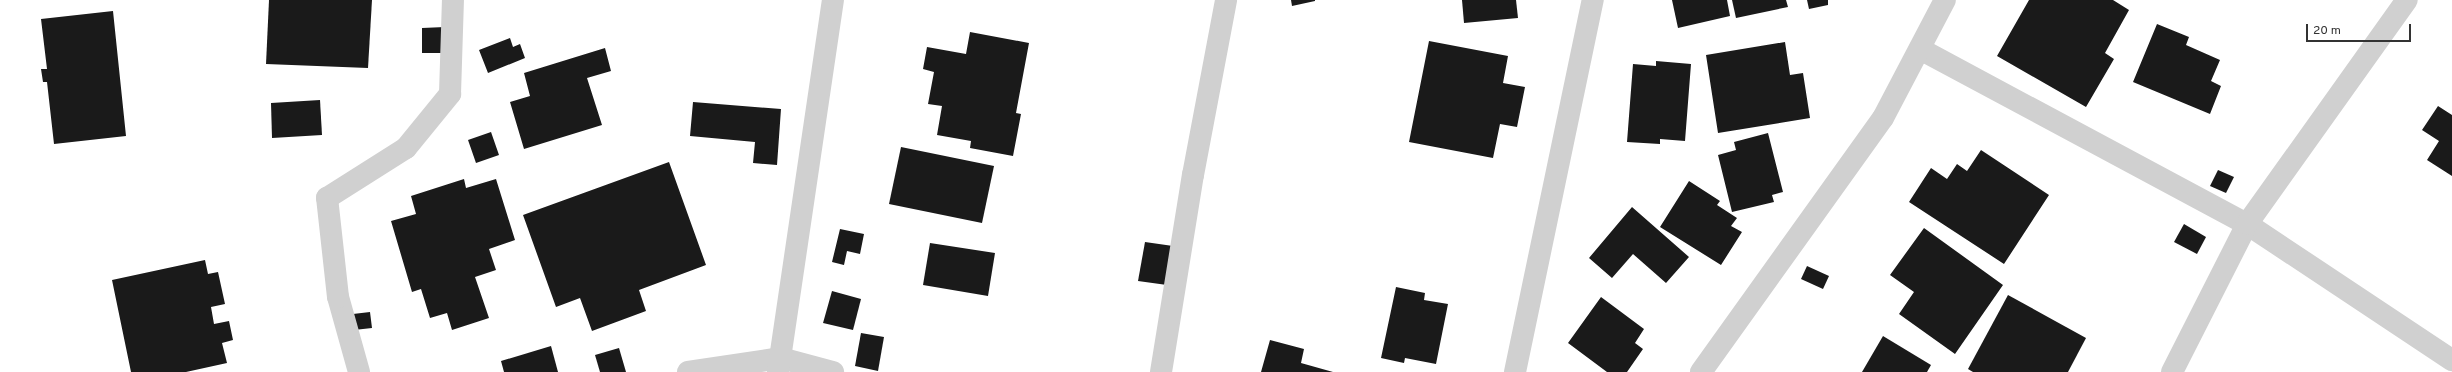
<!DOCTYPE html>
<html>
<head>
<meta charset="utf-8">
<style>
  body { margin:0 }
  #map { position:relative; width:2452px; height:372px; overflow:hidden; background:#fff; font-family:Overpass,sans-serif }
  div>[style] { position:absolute }
  .building>* { inset:0; background:#1a1a1a }
  .minor>* { height:22px; margin:-11px; padding:0 11px; transform-origin:11px; border-radius:11px; background:#d0d0d0 }
  span { translate:-50% -50%; white-space:nowrap; text-align:center; line-height:1.15; -webkit-text-stroke:4px #fff; paint-order:stroke }
  .scale { position:absolute; left:2306px; top:24px; width:105px; height:18px; box-sizing:border-box; border:2px solid #333; border-top:0; padding-left:5px; font-size:12px; line-height:14px; white-space:nowrap; color:#333; -webkit-text-stroke:3px #fff; paint-order:stroke }
</style>
</head>
<body>
<div id="map">
  <div class="building">
    <div style="clip-path:polygon(269px 0,372px 0,368px 68px,266px 64px)"></div>
    <div style="clip-path:polygon(1291px 0,1315px 0,1315px 1px,1292px 6px)"></div>
    <div style="clip-path:polygon(1462px 0,1516px 0,1518px 18px,1464px 23px)"></div>
    <div style="clip-path:polygon(1672px 0,1727px 0,1730px 16px,1678px 28px)"></div>
    <div style="clip-path:polygon(1732px 0,1786px 0,1788px 7px,1736px 18px)"></div>
    <div style="clip-path:polygon(1807px 0,1828px 0,1828px 5px,1809px 9px)"></div>
    <div style="clip-path:polygon(2029px 0,2113px 0,2129px 10px,2105px 53px,2114px 59px,2086px 107px,1997px 56px)"></div>
    <div style="clip-path:polygon(113px 11px,126px 136px,54px 144px,47px 82px,43px 82px,41px 69px,47px 69px,41px 19px)"></div>
    <div style="clip-path:polygon(2157px 24px,2189px 37px,2186px 45px,2220px 60px,2211px 81px,2221px 86px,2210px 114px,2133px 82px)"></div>
    <div style="clip-path:polygon(445px 27px,446px 53px,422px 53px,422px 28px)"></div>
    <div style="clip-path:polygon(970px 32px,1029px 43px,1016px 113px,1021px 114px,1013px 156px,970px 148px,971px 141px,937px 135px,942px 106px,928px 104px,934px 72px,923px 69px,927px 47px,966px 54px)"></div>
    <div style="clip-path:polygon(510px 38px,513px 47px,520px 44px,525px 58px,488px 73px,479px 50px)"></div>
    <div style="clip-path:polygon(1429px 41px,1508px 56px,1503px 83px,1525px 87px,1517px 127px,1500px 124px,1493px 158px,1409px 142px)"></div>
    <div style="clip-path:polygon(1785px 42px,1790px 75px,1803px 73px,1810px 118px,1718px 133px,1706px 55px)"></div>
    <div style="clip-path:polygon(605px 48px,611px 71px,587px 78px,602px 125px,524px 149px,510px 102px,530px 96px,524px 73px)"></div>
    <div style="clip-path:polygon(1656px 61px,1691px 64px,1685px 141px,1660px 139px,1660px 144px,1627px 142px,1633px 64px,1656px 66px)"></div>
    <div style="clip-path:polygon(320px 100px,322px 135px,272px 138px,271px 103px)"></div>
    <div style="clip-path:polygon(693px 102px,781px 109px,777px 165px,753px 163px,755px 142px,690px 136px)"></div>
    <div style="clip-path:polygon(2438px 106px,2452px 115px,2452px 176px,2427px 160px,2439px 141px,2422px 130px)"></div>
    <div style="clip-path:polygon(491px 132px,499px 155px,476px 163px,468px 140px)"></div>
    <div style="clip-path:polygon(1768px 133px,1783px 192px,1772px 195px,1774px 202px,1732px 212px,1718px 155px,1736px 150px,1734px 142px)"></div>
    <div style="clip-path:polygon(901px 147px,994px 166px,982px 223px,889px 204px)"></div>
    <div style="clip-path:polygon(1981px 150px,2049px 195px,2004px 264px,1909px 202px,1931px 168px,1947px 179px,1957px 164px,1967px 171px)"></div>
    <div style="clip-path:polygon(669px 162px,706px 265px,639px 290px,646px 311px,592px 331px,580px 298px,556px 307px,523px 215px)"></div>
    <div style="clip-path:polygon(2218px 170px,2234px 177px,2226px 193px,2210px 186px)"></div>
    <div style="clip-path:polygon(464px 179px,466px 188px,496px 179px,515px 240px,489px 249px,496px 270px,475px 277px,489px 318px,452px 330px,447px 313px,430px 318px,421px 289px,412px 292px,391px 221px,416px 214px,411px 196px)"></div>
    <div style="clip-path:polygon(1689px 181px,1720px 201px,1717px 205px,1737px 218px,1731px 226px,1742px 232px,1721px 265px,1660px 227px)"></div>
    <div style="clip-path:polygon(1632px 207px,1689px 257px,1666px 283px,1633px 254px,1612px 278px,1589px 258px)"></div>
    <div style="clip-path:polygon(2184px 224px,2206px 237px,2197px 254px,2174px 242px)"></div>
    <div style="clip-path:polygon(1924px 228px,2003px 285px,1955px 354px,1899px 314px,1914px 292px,1890px 275px)"></div>
    <div style="clip-path:polygon(840px 229px,864px 234px,860px 254px,847px 251px,844px 265px,832px 262px)"></div>
    <div style="clip-path:polygon(1145px 242px,1173px 246px,1167px 285px,1138px 281px)"></div>
    <div style="clip-path:polygon(930px 243px,995px 253px,988px 296px,923px 285px)"></div>
    <div style="clip-path:polygon(205px 260px,208px 274px,218px 272px,225px 304px,211px 307px,214px 324px,229px 321px,233px 340px,222px 343px,227px 363px,186px 372px,131px 372px,112px 280px)"></div>
    <div style="clip-path:polygon(1807px 266px,1829px 276px,1823px 289px,1801px 279px)"></div>
    <div style="clip-path:polygon(1396px 287px,1425px 293px,1424px 300px,1448px 304px,1436px 364px,1405px 358px,1404px 363px,1381px 358px)"></div>
    <div style="clip-path:polygon(832px 291px,861px 299px,853px 330px,823px 323px)"></div>
    <div style="clip-path:polygon(2008px 295px,2086px 338px,2068px 372px,1973px 372px,1968px 369px)"></div>
    <div style="clip-path:polygon(1601px 297px,1644px 329px,1635px 343px,1643px 349px,1627px 372px,1607px 372px,1568px 343px)"></div>
    <div style="clip-path:polygon(370px 312px,372px 328px,354px 330px,353px 314px)"></div>
    <div style="clip-path:polygon(861px 333px,884px 337px,878px 371px,855px 366px)"></div>
    <div style="clip-path:polygon(1883px 336px,1931px 365px,1927px 372px,1862px 372px)"></div>
    <div style="clip-path:polygon(1270px 340px,1304px 349px,1301px 363px,1333px 372px,1261px 372px)"></div>
    <div style="clip-path:polygon(551px 346px,558px 372px,504px 372px,501px 361px)"></div>
    <div style="clip-path:polygon(619px 348px,626px 372px,600px 372px,595px 355px)"></div>
  </div>
  <div class="minor">
    <div style="left:1920px;top:49px;width:371px;rotate:28.2deg"></div>
    <div style="left:2247px;top:224px;width:246px;rotate:33.6deg"></div>
    <div style="left:359px;top:372px;width:78px;rotate:-105.6deg"></div>
    <div style="left:338px;top:297px;width:100px;rotate:-96.3deg"></div>
    <div style="left:327px;top:198px;width:93px;rotate:-32.3deg"></div>
    <div style="left:406px;top:148px;width:70px;rotate:-50.8deg"></div>
    <div style="left:450px;top:94px;width:94px;rotate:-88.2deg"></div>
    <div style="left:688px;top:372px;width:94px;rotate:-8.6deg"></div>
    <div style="left:781px;top:358px;width:54px;rotate:15.1deg"></div>
    <div style="left:778px;top:372px;width:376px;rotate:-81.6deg"></div>
    <div style="left:1161px;top:372px;width:200px;rotate:-80.8deg"></div>
    <div style="left:1193px;top:175px;width:178px;rotate:-79.3deg"></div>
    <div style="left:1515px;top:372px;width:380px;rotate:-78.2deg"></div>
    <div style="left:1701px;top:372px;width:312px;rotate:-54.4deg"></div>
    <div style="left:1883px;top:118px;width:133px;rotate:-62.3deg"></div>
    <div style="left:2172px;top:372px;width:166px;rotate:-63.1deg"></div>
    <div style="left:2247px;top:224px;width:275px;rotate:-54.5deg"></div>
  </div>
  <div class="scale">20 m</div>
</div>
</body>
</html>
